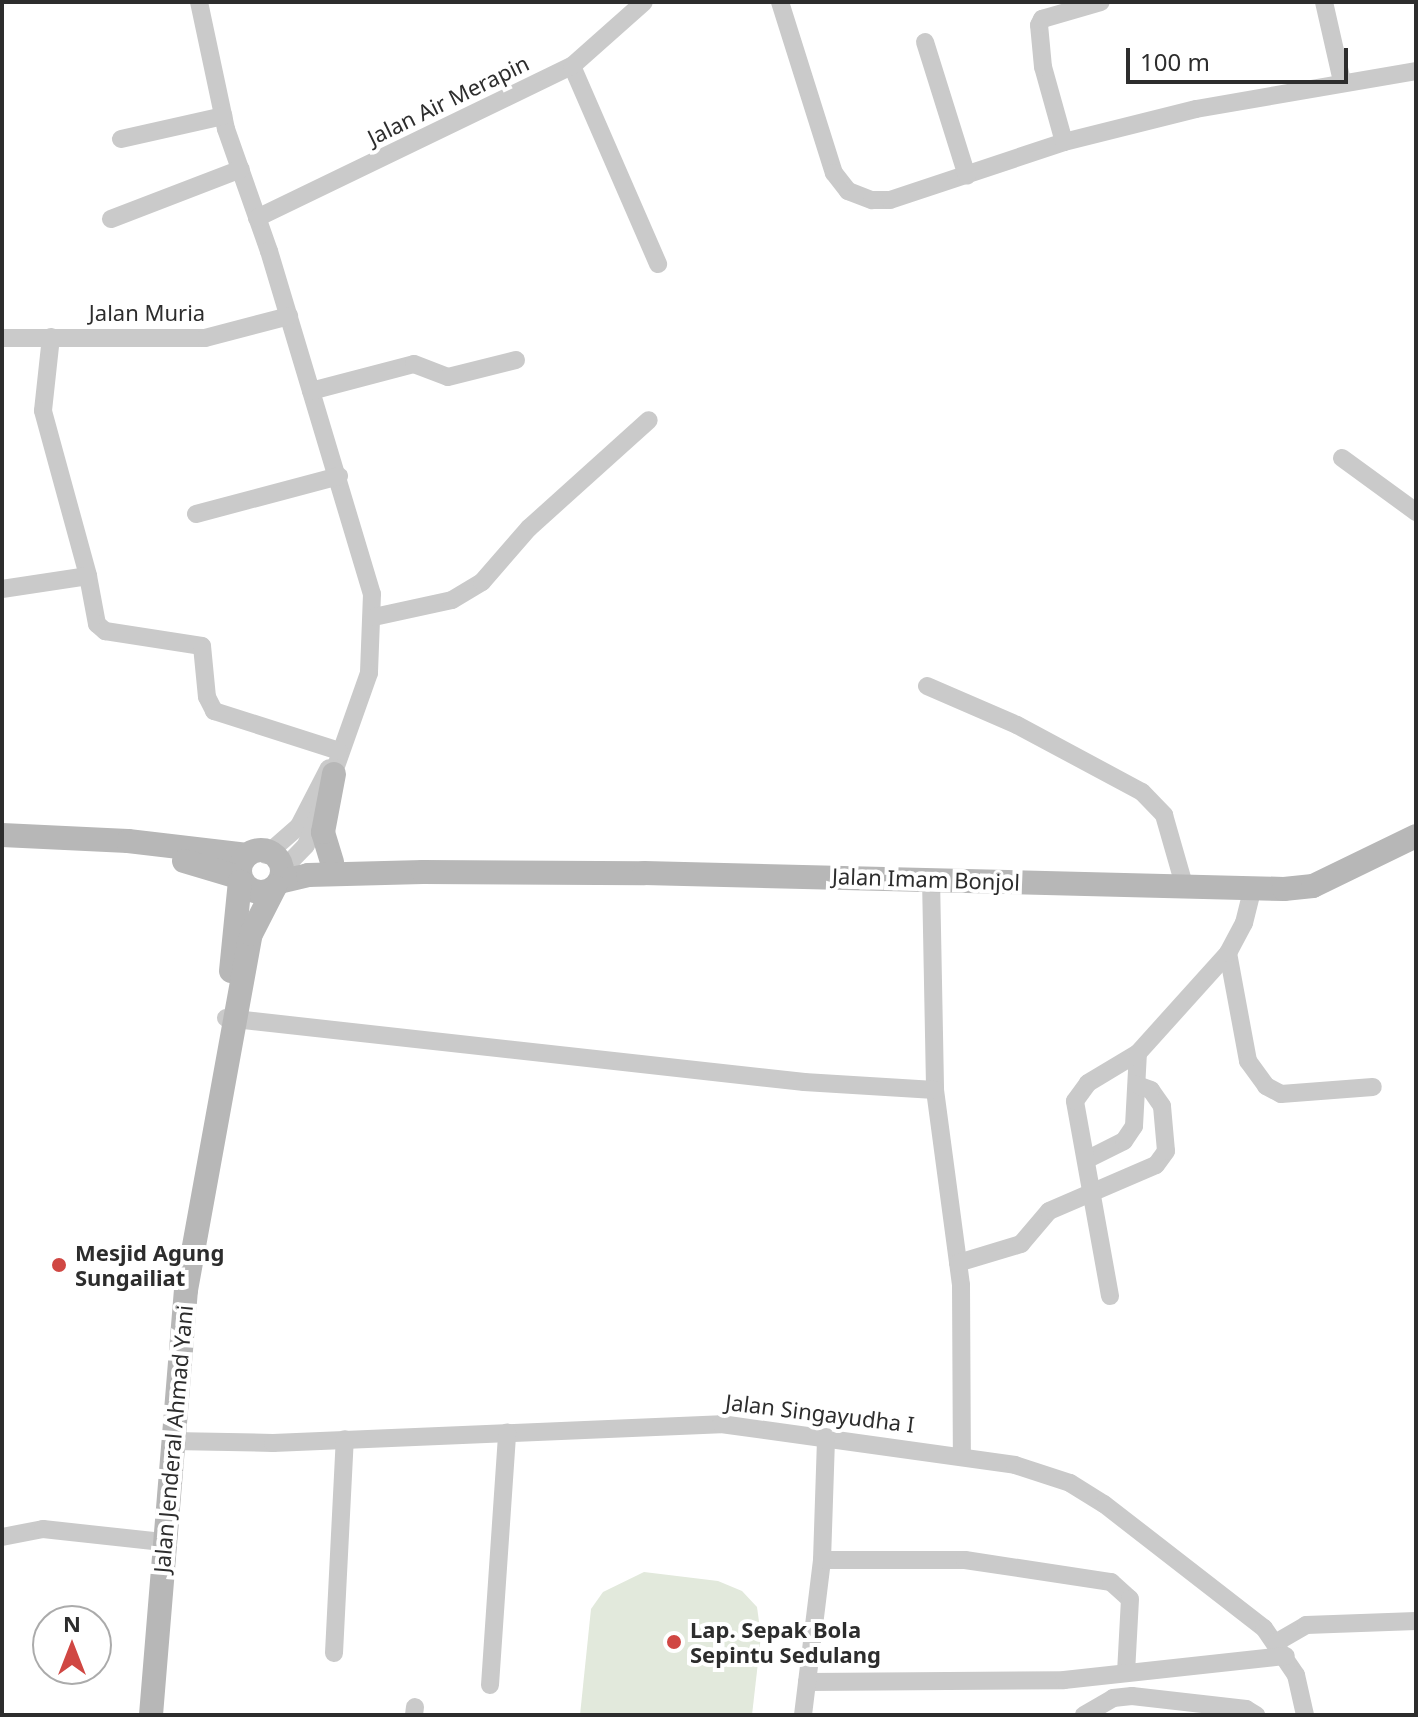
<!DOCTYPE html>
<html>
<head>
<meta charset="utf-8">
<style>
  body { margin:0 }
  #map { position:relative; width:1418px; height:1717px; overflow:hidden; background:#fff; font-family:"Noto Sans",sans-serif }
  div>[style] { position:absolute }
  .green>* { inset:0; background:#e2e9dc }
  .street>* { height:18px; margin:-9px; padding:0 9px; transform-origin:9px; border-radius:9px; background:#cacaca }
  .secondary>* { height:24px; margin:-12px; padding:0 12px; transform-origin:12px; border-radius:12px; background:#b7b7b7 }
  .secondary>.ring { margin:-12px; padding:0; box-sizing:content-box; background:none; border:24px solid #b7b7b7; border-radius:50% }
  .dots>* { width:22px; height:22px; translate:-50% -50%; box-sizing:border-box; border:4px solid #fff; border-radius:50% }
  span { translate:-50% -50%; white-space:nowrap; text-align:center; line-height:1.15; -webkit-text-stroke:8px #fff; paint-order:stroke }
  .street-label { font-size:22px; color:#2d2d2d }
  .poi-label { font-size:22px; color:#2d2d2d; font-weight:700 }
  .left { translate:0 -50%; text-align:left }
  .frame { position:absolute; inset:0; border:4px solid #2d2d2d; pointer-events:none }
  .north { position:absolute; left:32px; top:1605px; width:80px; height:80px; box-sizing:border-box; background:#fff; border:2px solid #ababab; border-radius:50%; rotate:0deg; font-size:22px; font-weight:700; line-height:32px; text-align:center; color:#2d2d2d }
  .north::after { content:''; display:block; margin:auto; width:28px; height:36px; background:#d04743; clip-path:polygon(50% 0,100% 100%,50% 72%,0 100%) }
  .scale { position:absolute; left:1126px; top:48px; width:222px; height:36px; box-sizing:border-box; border:4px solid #2d2d2d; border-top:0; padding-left:10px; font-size:24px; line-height:28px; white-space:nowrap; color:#2d2d2d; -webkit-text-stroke:6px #fff; paint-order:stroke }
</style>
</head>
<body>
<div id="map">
  <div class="green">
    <div style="clip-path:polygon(644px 1572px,718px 1581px,742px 1591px,757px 1607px,761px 1636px,752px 1715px,580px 1715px,591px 1609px,603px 1592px)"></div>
  </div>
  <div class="street">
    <div style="left:199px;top:2px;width:130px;rotate:78deg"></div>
    <div style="left:226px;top:129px;width:129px;rotate:70.6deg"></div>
    <div style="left:269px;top:251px;width:358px;rotate:73.3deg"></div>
    <div style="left:372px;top:594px;width:79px;rotate:92.2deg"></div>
    <div style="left:369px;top:673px;width:120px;rotate:109.5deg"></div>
    <div style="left:780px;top:2px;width:179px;rotate:72.5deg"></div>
    <div style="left:834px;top:173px;width:23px;rotate:52deg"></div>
    <div style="left:848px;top:191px;width:26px;rotate:21deg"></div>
    <div style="left:872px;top:200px;width:18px"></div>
    <div style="left:890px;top:200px;width:183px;rotate:-18.4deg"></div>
    <div style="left:1064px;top:142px;width:136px;rotate:-14deg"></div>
    <div style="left:1196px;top:109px;width:223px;rotate:-9.8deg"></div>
    <div style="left:1324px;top:2px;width:81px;rotate:77.2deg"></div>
    <div style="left:925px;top:42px;width:140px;rotate:72.6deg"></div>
    <div style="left:572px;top:66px;width:216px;rotate:66.5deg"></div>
    <div style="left:121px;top:139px;width:105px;rotate:-12.7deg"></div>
    <div style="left:1064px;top:142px;width:78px;rotate:-105.6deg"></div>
    <div style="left:1043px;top:67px;width:42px;rotate:-95.4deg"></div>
    <div style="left:1039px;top:25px;width:7px;rotate:-63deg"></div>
    <div style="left:1042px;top:19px;width:61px;rotate:-16.1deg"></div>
    <div style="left:257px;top:218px;width:350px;rotate:-25.8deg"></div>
    <div style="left:572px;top:66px;width:96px;rotate:-41.6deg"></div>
    <div style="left:111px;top:219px;width:139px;rotate:-21deg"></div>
    <div style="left:51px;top:337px;width:74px;rotate:96.2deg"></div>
    <div style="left:43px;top:411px;width:171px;rotate:74.7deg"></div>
    <div style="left:2px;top:338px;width:203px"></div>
    <div style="left:205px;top:338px;width:87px;rotate:-14.7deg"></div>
    <div style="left:311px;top:391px;width:106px;rotate:-14.7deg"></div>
    <div style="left:414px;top:364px;width:36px;rotate:21deg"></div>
    <div style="left:448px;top:377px;width:70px;rotate:-14deg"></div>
    <div style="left:1342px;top:458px;width:92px;rotate:36.1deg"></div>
    <div style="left:196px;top:514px;width:148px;rotate:-14.9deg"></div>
    <div style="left:2px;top:589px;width:87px;rotate:-8.6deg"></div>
    <div style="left:88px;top:576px;width:49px;rotate:79.4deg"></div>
    <div style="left:97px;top:624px;width:11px;rotate:41deg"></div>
    <div style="left:105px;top:631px;width:98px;rotate:8.8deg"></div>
    <div style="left:202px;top:646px;width:51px;rotate:84.4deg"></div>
    <div style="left:207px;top:697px;width:16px;rotate:63deg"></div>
    <div style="left:214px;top:711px;width:131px;rotate:17.7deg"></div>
    <div style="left:374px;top:617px;width:80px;rotate:-12.3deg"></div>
    <div style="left:452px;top:600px;width:35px;rotate:-31deg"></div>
    <div style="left:482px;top:582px;width:72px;rotate:-49deg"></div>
    <div style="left:529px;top:528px;width:161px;rotate:-42deg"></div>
    <div style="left:927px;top:686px;width:98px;rotate:23.4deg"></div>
    <div style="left:1017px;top:725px;width:142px;rotate:28.2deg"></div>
    <div style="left:1142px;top:792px;width:32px;rotate:46deg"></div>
    <div style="left:1164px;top:815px;width:76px;rotate:74deg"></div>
    <div style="left:266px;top:855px;width:44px;rotate:-41.3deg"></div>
    <div style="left:299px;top:826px;width:65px;rotate:-62.7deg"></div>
    <div style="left:285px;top:867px;width:30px;rotate:-46deg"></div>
    <div style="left:306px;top:845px;width:38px;rotate:-68deg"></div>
    <div style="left:931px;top:878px;width:212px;rotate:88.9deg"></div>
    <div style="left:935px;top:1090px;width:197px;rotate:82.4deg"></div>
    <div style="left:961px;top:1285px;width:172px;rotate:89.7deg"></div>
    <div style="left:1228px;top:953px;width:110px;rotate:79.5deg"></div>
    <div style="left:1248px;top:1061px;width:31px;rotate:54deg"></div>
    <div style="left:1266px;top:1086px;width:17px;rotate:28deg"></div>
    <div style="left:1281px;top:1094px;width:92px;rotate:-4.4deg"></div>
    <div style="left:226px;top:1018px;width:582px;rotate:6.32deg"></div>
    <div style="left:804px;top:1082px;width:131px;rotate:3.5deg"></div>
    <div style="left:1088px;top:1159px;width:40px;rotate:-26.6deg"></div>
    <div style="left:1124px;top:1141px;width:18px;rotate:-56deg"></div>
    <div style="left:1134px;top:1126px;width:73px;rotate:-86.9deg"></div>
    <div style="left:958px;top:1263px;width:66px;rotate:-16.8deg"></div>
    <div style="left:1021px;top:1244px;width:43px;rotate:-49.7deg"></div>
    <div style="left:1049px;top:1211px;width:116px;rotate:-23.3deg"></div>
    <div style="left:1156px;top:1165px;width:17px;rotate:-54deg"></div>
    <div style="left:1166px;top:1151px;width:45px;rotate:-95.1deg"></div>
    <div style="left:1162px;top:1106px;width:19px;rotate:-125deg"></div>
    <div style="left:1151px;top:1090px;width:15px;rotate:-160deg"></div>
    <div style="left:1110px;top:1296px;width:198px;rotate:-100.2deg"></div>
    <div style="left:1075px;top:1101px;width:22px;rotate:-54deg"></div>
    <div style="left:1088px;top:1083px;width:58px;rotate:-31deg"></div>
    <div style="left:1138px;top:1053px;width:135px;rotate:-48deg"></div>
    <div style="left:1228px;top:953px;width:34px;rotate:-62deg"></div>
    <div style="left:1244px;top:923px;width:34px;rotate:-76deg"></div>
    <div style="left:172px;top:1441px;width:101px;rotate:1.1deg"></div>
    <div style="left:273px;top:1443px;width:448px;rotate:-2.4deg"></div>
    <div style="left:721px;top:1424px;width:297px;rotate:7.9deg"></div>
    <div style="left:1015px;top:1465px;width:58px;rotate:18.1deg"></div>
    <div style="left:1070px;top:1483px;width:40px;rotate:32deg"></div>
    <div style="left:1104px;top:1504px;width:202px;rotate:37.8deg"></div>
    <div style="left:1264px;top:1628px;width:57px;rotate:55.8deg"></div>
    <div style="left:1296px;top:1675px;width:41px;rotate:77.3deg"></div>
    <div style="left:2px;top:1537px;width:42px;rotate:-11deg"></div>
    <div style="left:43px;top:1529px;width:111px;rotate:6.2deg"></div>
    <div style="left:822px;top:1560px;width:143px"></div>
    <div style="left:965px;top:1560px;width:148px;rotate:8.6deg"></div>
    <div style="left:1111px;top:1582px;width:25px;rotate:42deg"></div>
    <div style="left:1130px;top:1599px;width:74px;rotate:93.1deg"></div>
    <div style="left:1277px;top:1642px;width:34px;rotate:-30deg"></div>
    <div style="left:1306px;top:1625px;width:110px;rotate:-2.1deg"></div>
    <div style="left:334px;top:1653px;width:214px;rotate:-87.1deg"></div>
    <div style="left:807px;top:1682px;width:257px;rotate:-0.4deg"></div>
    <div style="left:1064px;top:1680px;width:223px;rotate:-6.2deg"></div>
    <div style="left:490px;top:1685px;width:253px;rotate:-86.1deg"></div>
    <div style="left:414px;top:1715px;width:8px;rotate:-83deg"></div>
    <div style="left:803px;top:1715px;width:156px;rotate:-83deg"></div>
    <div style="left:822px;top:1560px;width:123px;rotate:-88.1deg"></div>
    <div style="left:1084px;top:1715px;width:34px;rotate:-30deg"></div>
    <div style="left:1113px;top:1698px;width:19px;rotate:-6deg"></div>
    <div style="left:1132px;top:1696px;width:115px;rotate:6.5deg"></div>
    <div style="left:1246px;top:1709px;width:12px;rotate:31deg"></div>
  </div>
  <div class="secondary">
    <div style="left:2px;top:835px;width:126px;rotate:2.7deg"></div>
    <div style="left:128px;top:841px;width:120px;rotate:6.7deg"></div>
    <div class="ring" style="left:240px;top:850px;width:18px;height:18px"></div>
    <div style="left:184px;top:861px;width:56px;rotate:16.5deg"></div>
    <div style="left:332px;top:862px;width:31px;rotate:-107deg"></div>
    <div style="left:323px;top:832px;width:59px;rotate:-79.3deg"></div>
    <div style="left:283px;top:881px;width:26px;rotate:-13deg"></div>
    <div style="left:308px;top:875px;width:115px;rotate:-1.5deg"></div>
    <div style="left:423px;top:872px;width:221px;rotate:0.3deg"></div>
    <div style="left:644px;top:873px;width:640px;rotate:1.43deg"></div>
    <div style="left:1284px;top:889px;width:29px;rotate:-6deg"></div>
    <div style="left:1313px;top:886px;width:114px;rotate:-25.9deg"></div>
    <div style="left:231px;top:971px;width:90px;rotate:-84.3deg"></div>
    <div style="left:151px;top:1715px;width:426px;rotate:-85.3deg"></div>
    <div style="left:186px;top:1290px;width:362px;rotate:-79.7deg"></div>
    <div style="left:251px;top:934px;width:53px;rotate:-62.9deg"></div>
  </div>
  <div class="dots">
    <div style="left:59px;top:1265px;background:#d04743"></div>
    <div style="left:674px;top:1642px;background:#d04743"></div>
  </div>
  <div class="street-label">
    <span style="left:448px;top:100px;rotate:-26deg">Jalan Air Merapin</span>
    <span style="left:147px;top:313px">Jalan Muria</span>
    <span style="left:926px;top:879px;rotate:2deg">Jalan Imam Bonjol</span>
    <span style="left:820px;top:1413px;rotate:7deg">Jalan Singayudha I</span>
    <span style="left:173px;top:1439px;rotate:-85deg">Jalan Jenderal Ahmad Yani</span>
  </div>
  <div class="poi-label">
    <span class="left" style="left:75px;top:1265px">Mesjid Agung<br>Sungailiat</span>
    <span class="left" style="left:690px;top:1642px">Lap. Sepak Bola<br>Sepintu Sedulang</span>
  </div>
  <div class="frame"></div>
  <div class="north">N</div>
  <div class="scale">100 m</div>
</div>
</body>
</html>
